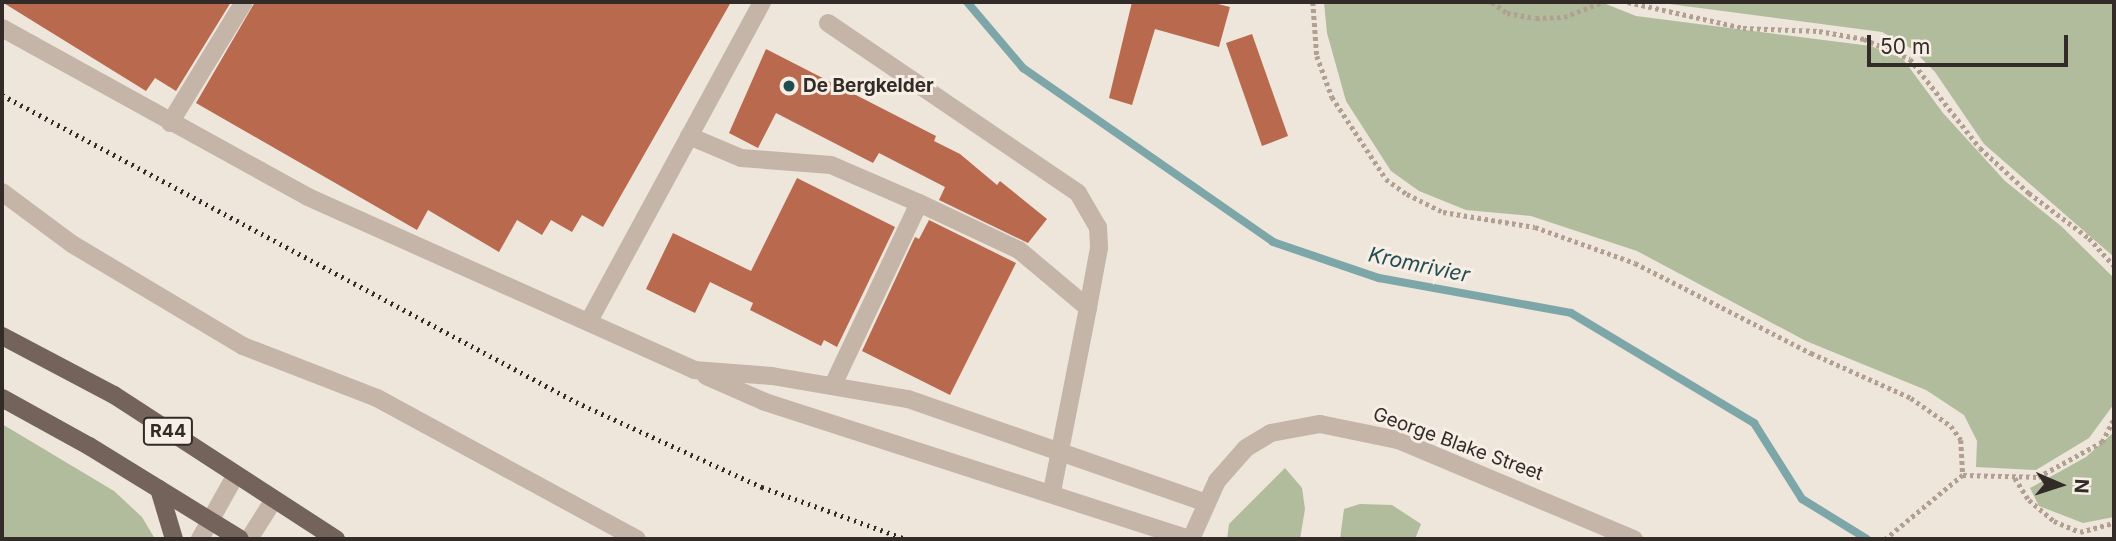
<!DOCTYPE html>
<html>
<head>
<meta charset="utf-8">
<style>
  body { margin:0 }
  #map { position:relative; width:2116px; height:541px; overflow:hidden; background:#eee5db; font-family:Inter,sans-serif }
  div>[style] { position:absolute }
  .green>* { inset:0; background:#b1bc9c }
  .stream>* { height:8px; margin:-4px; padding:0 4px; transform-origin:4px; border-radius:4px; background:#7da6a8 }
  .building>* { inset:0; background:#b9694e }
  .path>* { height:4.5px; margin-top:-2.25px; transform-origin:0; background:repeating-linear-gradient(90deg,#b1a092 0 3.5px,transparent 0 7px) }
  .minor>* { height:18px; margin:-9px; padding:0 9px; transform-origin:9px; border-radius:9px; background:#c5b5a8 }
  .major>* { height:18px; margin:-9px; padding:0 9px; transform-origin:9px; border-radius:9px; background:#73635a }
  .rail>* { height:5px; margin-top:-2.5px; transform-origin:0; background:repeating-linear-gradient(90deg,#332b27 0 2px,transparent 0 7px) }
  .dots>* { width:19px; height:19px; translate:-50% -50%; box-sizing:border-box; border:4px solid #f7efe6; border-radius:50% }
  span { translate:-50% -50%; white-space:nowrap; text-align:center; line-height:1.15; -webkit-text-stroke:6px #f7efe6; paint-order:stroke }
  .shield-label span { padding:2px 5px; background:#f7efe6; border:2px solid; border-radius:5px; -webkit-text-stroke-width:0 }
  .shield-label { font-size:18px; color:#332b27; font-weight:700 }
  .poi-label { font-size:19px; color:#332b27; font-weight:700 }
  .left { translate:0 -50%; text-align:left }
  .street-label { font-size:19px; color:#332b27 }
  .water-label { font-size:21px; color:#214c50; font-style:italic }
  .frame { position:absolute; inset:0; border:4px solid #332b27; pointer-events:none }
  .north { position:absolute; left:2025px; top:450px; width:70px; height:70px; -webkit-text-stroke:5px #f7efe6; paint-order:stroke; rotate:93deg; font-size:19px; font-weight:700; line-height:28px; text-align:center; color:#332b27 }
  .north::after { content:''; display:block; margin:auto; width:24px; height:32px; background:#332b27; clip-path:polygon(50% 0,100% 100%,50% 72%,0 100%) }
  .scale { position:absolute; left:1867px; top:35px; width:201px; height:32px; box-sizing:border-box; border:4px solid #332b27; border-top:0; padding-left:9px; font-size:21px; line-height:24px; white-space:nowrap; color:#332b27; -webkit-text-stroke:5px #f7efe6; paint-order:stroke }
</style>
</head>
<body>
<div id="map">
  <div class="green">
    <div style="clip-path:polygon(1324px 2px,1601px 2px,1636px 16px,1871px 46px,1903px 59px,1943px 113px,2005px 181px,2061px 226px,2114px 278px,2114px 404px,2089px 438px,2036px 470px,1976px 467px,1977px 441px,1964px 415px,1926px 390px,1806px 341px,1637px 251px,1531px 216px,1466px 210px,1419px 191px,1391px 171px,1346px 101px,1327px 33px)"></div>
    <div style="clip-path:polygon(1654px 2px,2114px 2px,2114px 257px,1984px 144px,1935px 72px,1912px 49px,1882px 32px)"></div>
    <div style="clip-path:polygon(2px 424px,114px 491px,142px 517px,155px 539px,2px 539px)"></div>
    <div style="clip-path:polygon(2114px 432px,2114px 517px,2083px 523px,2039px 506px,2030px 488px,2086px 457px)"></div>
    <div style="clip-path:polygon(1285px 468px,1302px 488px,1305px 509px,1300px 539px,1227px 539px,1229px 524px)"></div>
    <div style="clip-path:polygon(1360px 504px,1392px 505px,1421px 524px,1415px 539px,1340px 539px,1344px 509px)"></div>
  </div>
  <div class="stream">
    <div style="left:967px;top:2px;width:87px;rotate:49.7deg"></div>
    <div style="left:1023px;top:68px;width:305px;rotate:34.8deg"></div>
    <div style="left:1273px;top:242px;width:112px;rotate:18.8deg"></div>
    <div style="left:1379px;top:278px;width:195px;rotate:10.3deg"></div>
    <div style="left:1571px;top:313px;width:214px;rotate:31deg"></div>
    <div style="left:1754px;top:423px;width:90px;rotate:57.7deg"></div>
    <div style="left:1802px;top:499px;width:76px;rotate:31.6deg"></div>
  </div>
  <div class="building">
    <div style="clip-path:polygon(2px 2px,231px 2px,176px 91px,155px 78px,146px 91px)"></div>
    <div style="clip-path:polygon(255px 2px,731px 2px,603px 227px,582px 215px,572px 232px,551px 220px,542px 235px,517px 220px,499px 252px,428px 210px,417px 230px,196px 103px)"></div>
    <div style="clip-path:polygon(1132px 2px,1210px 2px,1230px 7px,1219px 47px,1155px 29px,1132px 105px,1109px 98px)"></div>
    <div style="clip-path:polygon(1252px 34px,1288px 136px,1262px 146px,1226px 43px)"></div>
    <div style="clip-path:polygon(766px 49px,936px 136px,934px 141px,960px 154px,997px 185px,1000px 181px,1047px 219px,1028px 243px,939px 200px,945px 187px,879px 153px,873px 163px,776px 113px,758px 148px,729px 133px)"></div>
    <div style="clip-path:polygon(797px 178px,895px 227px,837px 347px,824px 340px,821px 346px,750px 310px,753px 303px,710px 282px,695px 313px,646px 289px,673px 233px,751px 271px)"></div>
    <div style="clip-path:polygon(929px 220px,1016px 263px,950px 395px,862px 351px,915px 237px,919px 239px)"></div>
  </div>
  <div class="path">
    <div style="left:1313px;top:2px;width:54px;rotate:85.8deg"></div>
    <div style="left:1317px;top:56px;width:44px;rotate:69.9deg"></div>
    <div style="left:1332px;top:97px;width:98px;rotate:56.6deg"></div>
    <div style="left:1386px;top:179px;width:26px;rotate:36deg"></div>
    <div style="left:1407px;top:194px;width:40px;rotate:26.6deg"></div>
    <div style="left:1443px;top:212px;width:93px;rotate:9.3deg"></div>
    <div style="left:1535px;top:227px;width:106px;rotate:19.8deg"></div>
    <div style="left:1635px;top:263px;width:198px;rotate:27.1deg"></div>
    <div style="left:1811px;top:353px;width:110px;rotate:24.2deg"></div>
    <div style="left:1911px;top:398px;width:49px;rotate:35deg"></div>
    <div style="left:1951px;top:426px;width:17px;rotate:54deg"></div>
    <div style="left:1961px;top:440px;width:35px;rotate:87deg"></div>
    <div style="left:1963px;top:475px;width:100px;rotate:140.3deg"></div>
    <div style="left:1492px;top:2px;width:19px;rotate:36deg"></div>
    <div style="left:1507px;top:13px;width:29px;rotate:10deg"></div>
    <div style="left:1536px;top:18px;width:28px;rotate:-2deg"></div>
    <div style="left:1564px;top:17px;width:42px;rotate:-21deg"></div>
    <div style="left:1628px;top:2px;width:118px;rotate:12.7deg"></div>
    <div style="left:1743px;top:28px;width:76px;rotate:2.3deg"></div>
    <div style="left:1819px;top:31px;width:46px;rotate:10.1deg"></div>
    <div style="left:1864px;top:39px;width:50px;rotate:23.5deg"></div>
    <div style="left:1910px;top:59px;width:113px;rotate:51.8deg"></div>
    <div style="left:1980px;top:148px;width:67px;rotate:42.6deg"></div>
    <div style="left:2029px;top:193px;width:75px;rotate:36.9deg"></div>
    <div style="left:2089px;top:238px;width:38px;rotate:48deg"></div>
    <div style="left:1963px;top:475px;width:75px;rotate:1.5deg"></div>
    <div style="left:2038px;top:477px;width:73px;rotate:-28.7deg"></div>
    <div style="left:2102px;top:442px;width:27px;rotate:-63deg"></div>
    <div style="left:2015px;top:478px;width:26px;rotate:58deg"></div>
    <div style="left:2029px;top:500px;width:33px;rotate:40deg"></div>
    <div style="left:2054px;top:521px;width:28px;rotate:23deg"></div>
    <div style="left:2080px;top:532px;width:35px;rotate:-15deg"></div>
  </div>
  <div class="minor">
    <div style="left:828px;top:23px;width:302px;rotate:34.2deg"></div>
    <div style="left:1078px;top:193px;width:39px;rotate:60deg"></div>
    <div style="left:1098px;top:227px;width:21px;rotate:87deg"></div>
    <div style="left:1099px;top:248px;width:61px;rotate:100.4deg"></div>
    <div style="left:2px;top:28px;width:350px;rotate:28.9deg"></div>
    <div style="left:308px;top:197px;width:423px;rotate:24.1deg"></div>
    <div style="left:694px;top:370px;width:78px;rotate:4.4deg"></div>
    <div style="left:772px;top:376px;width:138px;rotate:9.6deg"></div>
    <div style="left:908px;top:399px;width:316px;rotate:19.2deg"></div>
    <div style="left:170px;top:123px;width:142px;rotate:-58.6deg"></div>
    <div style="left:689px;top:136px;width:56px;rotate:22.9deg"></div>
    <div style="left:741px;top:158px;width:90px;rotate:4.4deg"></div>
    <div style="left:831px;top:165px;width:96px;rotate:23.4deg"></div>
    <div style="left:919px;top:203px;width:110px;rotate:25.2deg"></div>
    <div style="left:1019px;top:250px;width:90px;rotate:40deg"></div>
    <div style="left:1088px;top:308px;width:187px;rotate:101.1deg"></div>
    <div style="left:2px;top:192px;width:87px;rotate:36.6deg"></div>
    <div style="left:72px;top:244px;width:199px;rotate:30.8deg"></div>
    <div style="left:243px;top:346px;width:144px;rotate:21.2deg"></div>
    <div style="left:377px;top:398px;width:296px;rotate:28.5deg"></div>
    <div style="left:589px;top:321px;width:363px;rotate:-61.5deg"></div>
    <div style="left:706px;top:376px;width:64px;rotate:23.8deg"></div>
    <div style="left:765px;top:402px;width:447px;rotate:17.9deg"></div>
    <div style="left:833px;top:385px;width:201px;rotate:-64.7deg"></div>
    <div style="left:200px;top:539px;width:72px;rotate:-60.9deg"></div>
    <div style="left:249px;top:539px;width:45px;rotate:-57.7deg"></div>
    <div style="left:1191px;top:539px;width:64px;rotate:-65.9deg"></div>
    <div style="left:1217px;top:481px;width:44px;rotate:-48.7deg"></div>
    <div style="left:1246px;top:448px;width:29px;rotate:-31deg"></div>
    <div style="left:1271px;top:433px;width:50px;rotate:-10.4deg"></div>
    <div style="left:1320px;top:424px;width:80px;rotate:11.6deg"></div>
    <div style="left:1398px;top:440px;width:256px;rotate:22.8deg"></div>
  </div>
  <div class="major">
    <div style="left:2px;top:336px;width:127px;rotate:27.8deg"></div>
    <div style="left:114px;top:395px;width:265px;rotate:33deg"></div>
    <div style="left:2px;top:398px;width:99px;rotate:28.9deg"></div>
    <div style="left:89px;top:446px;width:177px;rotate:31.6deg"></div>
    <div style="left:159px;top:489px;width:52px;rotate:73.3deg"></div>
  </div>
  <div class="rail">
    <div style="left:2px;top:95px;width:651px;rotate:28.14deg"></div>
    <div style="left:576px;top:402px;width:205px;rotate:24.6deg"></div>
    <div style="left:762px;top:487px;width:153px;rotate:19.9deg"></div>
  </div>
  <div class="dots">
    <div style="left:789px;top:86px;background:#214c50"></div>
  </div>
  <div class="shield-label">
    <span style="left:168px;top:431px">R44</span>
  </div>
  <div class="poi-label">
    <span class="left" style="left:803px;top:86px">De Bergkelder</span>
  </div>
  <div class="street-label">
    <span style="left:1458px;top:444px;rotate:20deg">George Blake Street</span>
  </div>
  <div class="water-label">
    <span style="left:1419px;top:265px;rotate:12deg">Kromrivier</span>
  </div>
  <div class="frame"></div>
  <div class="north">N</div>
  <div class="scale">50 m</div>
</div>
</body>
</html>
